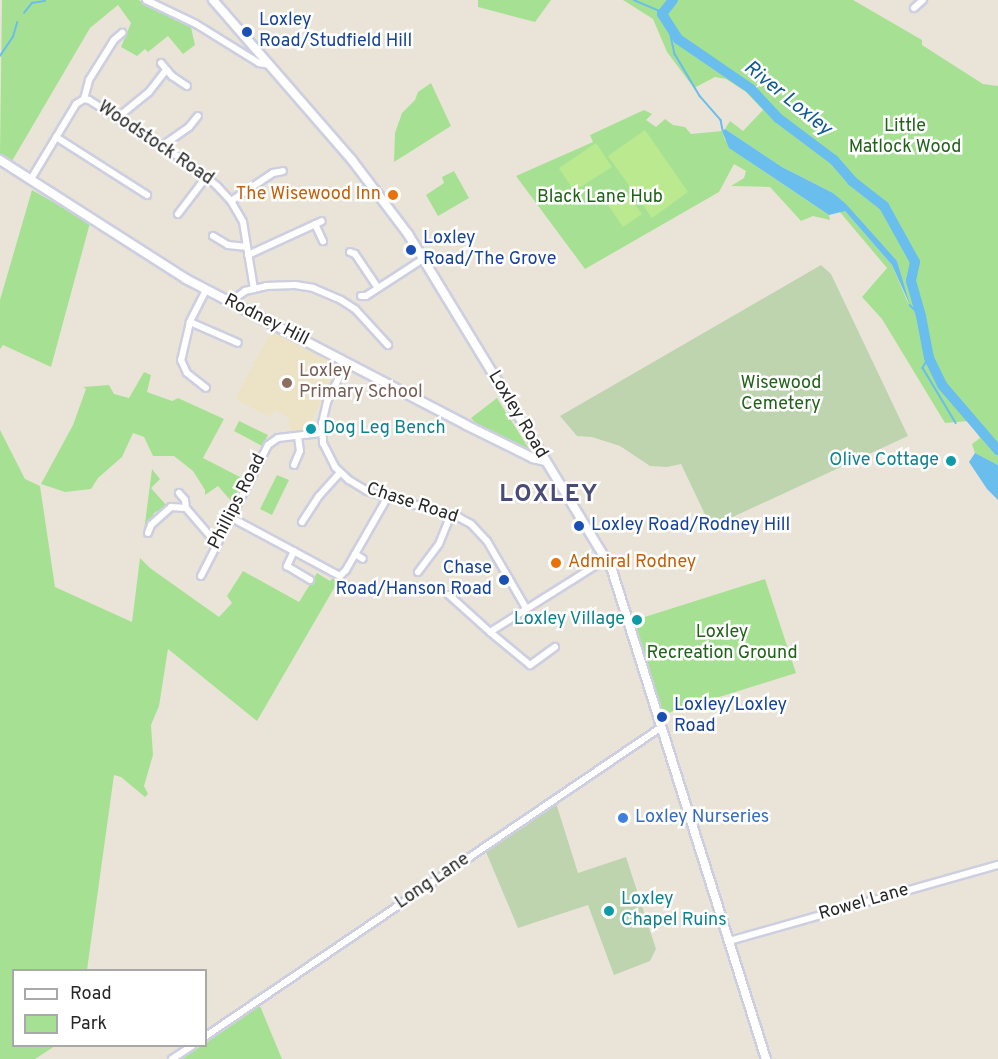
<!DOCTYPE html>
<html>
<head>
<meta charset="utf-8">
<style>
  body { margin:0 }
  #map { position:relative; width:998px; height:1059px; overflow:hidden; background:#eae4d8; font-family:Overpass,sans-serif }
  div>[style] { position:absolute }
  .education>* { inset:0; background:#ece3c6 }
  .green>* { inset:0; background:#a6e193 }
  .cemetery>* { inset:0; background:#bdd4af }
  .pitch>* { inset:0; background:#bae98f }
  .water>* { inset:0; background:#69beed }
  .stream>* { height:1.5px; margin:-0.75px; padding:0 0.75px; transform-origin:0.75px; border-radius:0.75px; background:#69beed }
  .river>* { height:10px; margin:-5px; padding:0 5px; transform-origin:5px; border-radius:5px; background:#69beed }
  .roads { filter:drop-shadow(2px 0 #cdcfe0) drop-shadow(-2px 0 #cdcfe0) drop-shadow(0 2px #cdcfe0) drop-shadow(0 -2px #cdcfe0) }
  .minor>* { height:6px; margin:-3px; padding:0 3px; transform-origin:3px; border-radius:3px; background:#fff }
  .tertiary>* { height:8px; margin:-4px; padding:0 4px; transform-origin:4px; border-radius:4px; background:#fff }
  .secondary>* { height:8px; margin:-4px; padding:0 4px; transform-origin:4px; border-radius:4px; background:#fff }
  .dots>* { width:16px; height:16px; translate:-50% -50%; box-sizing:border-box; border:3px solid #fff; border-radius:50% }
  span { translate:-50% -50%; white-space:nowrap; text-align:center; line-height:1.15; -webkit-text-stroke:5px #fff; paint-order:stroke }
  .transit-label { font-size:18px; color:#164399 }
  .left { translate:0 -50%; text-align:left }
  .right { translate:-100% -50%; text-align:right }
  .park-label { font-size:18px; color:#216219 }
  .street-label { font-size:18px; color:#272727 }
  .food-label { font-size:18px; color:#c56008 }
  .education-label { font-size:18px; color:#785e54 }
  .culture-label { font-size:18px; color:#0d838f }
  .shop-label { font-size:18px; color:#366cbe }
  .water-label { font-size:20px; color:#0d5994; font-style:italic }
  .district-label { font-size:24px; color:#484c77; font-weight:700; letter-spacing:1.5px }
  .legend { position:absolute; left:12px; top:969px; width:195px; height:78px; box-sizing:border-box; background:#fff; border:2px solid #a9a9a9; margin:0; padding:8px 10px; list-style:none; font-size:18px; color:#272727 }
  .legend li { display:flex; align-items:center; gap:12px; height:30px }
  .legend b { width:30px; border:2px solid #a9a9a9 }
</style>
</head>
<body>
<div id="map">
  <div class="education">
    <div style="clip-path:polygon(271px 331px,338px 366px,307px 430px,291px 432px,289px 418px,275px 410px,270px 417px,235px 399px)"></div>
  </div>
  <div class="green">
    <div style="clip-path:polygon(2px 0,138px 0,190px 23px,195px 45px,183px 54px,168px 36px,148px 52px,145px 49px,137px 56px,121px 47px,131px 23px,118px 5px,90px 28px,12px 161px,0 154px)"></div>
    <div style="clip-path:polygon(478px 0,551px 0,535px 22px,478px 7px)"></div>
    <div style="clip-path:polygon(623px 0,853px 0,922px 40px,922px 45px,983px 84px,998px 86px,998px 465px,975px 453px,972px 444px,980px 438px,969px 421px,945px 423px,882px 319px,862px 297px,887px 268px,839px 211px,845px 211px,892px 265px,909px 305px,897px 261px,833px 193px,782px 167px,725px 129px,730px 121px,743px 131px,763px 110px,746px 92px,726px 79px,715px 77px,694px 88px,667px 52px,653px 19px)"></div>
    <div style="clip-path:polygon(431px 83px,451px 126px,394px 162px,395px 133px,402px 113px,415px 100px,418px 92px)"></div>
    <div style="clip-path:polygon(644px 110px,652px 114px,646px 120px,656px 127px,665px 119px,673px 125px,685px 127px,691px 134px,722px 131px,725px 140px,750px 162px,829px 215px,830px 220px,813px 216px,801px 221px,770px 187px,731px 186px,744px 178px,746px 171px,734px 164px,719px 192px,585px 269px,516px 176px,593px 142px,590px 135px)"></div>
    <div style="clip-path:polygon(454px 171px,469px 198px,438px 216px,426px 195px,444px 183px,442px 177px)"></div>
    <div style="clip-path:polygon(32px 190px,90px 223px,51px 367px,3px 345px,0 349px,0 300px)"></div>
    <div style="clip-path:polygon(144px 372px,151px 375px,147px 392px,172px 401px,178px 398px,224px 419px,203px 458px,240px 477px,238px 482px,241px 488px,233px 503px,218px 486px,205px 495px,205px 490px,193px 471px,174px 456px,153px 456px,144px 437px,133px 433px,122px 457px,98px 478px,91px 489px,65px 492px,41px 484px,73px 425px,86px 389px,83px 387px,109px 385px,114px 394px,129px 398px)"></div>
    <div style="clip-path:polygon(497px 398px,531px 452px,533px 456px,480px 428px,471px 418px)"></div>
    <div style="clip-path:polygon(239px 421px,268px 435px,262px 446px,234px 431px)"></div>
    <div style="clip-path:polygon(0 430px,25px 479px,40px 486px,55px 587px,132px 622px,140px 558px,150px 568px,219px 617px,232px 603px,227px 596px,243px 571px,299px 602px,317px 573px,330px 581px,334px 577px,337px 583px,257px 721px,168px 649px,159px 706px,151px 725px,153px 755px,144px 786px,148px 794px,145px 797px,121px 777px,114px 775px,87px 970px,14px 970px,14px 1046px,55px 1046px,35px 1059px,0 1059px)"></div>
    <div style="clip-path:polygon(152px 469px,160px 479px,151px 488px,167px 506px,160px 514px,157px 511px,153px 514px,155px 518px,144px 531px)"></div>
    <div style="clip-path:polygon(277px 475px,289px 480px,272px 515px,260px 509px)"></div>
    <div style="clip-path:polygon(765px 579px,796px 673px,662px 715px,632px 621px)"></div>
    <div style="clip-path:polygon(260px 1006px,282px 1059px,181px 1059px,201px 1046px,206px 1046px,206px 1043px)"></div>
  </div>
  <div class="cemetery">
    <div style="clip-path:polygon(821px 265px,831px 274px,908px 436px,711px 527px,681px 464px,667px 467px,650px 466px,620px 446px,592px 437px,577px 436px,560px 416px)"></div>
    <div style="clip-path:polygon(556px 803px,578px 873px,626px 857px,656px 949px,650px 961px,614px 975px,588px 905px,518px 928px,486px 852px)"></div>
  </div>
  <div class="pitch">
    <div style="clip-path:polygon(645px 130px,688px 192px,652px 218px,608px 156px)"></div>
    <div style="clip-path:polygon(596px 143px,612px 167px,574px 191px,559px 168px)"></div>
    <div style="clip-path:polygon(624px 189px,642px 214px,623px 227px,606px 202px)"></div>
  </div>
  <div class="water">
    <div style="clip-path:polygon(725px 129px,782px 167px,833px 193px,846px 204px,897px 261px,910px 305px,892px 265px,845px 211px,829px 215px,750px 162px,729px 148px,722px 131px)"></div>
    <div style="clip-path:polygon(975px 453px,998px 465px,998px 500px,987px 489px,969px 462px)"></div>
  </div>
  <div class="stream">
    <div style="left:634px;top:0;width:26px;rotate:23deg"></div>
    <div style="left:658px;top:10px;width:6px;rotate:45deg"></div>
    <div style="left:24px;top:13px;width:13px;rotate:-51deg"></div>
    <div style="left:32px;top:3px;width:13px;rotate:-9deg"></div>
    <div style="left:670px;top:31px;width:24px;rotate:78deg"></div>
    <div style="left:675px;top:54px;width:49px;rotate:59.2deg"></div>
    <div style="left:700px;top:96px;width:32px;rotate:49deg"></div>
    <div style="left:721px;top:120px;width:10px;rotate:79deg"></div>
    <div style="left:0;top:56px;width:23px;rotate:-56deg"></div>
    <div style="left:13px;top:37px;width:15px;rotate:-74deg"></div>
    <div style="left:910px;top:305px;width:16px;rotate:45deg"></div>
    <div style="left:929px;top:358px;width:12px;rotate:121deg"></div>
    <div style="left:923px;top:368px;width:64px;rotate:59deg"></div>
  </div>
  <div class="river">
    <div style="left:673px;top:0;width:18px;rotate:128deg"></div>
    <div style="left:662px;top:14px;width:30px;rotate:57deg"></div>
    <div style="left:678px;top:39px;width:88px;rotate:34.4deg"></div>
    <div style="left:751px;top:89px;width:40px;rotate:47deg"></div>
    <div style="left:778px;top:118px;width:70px;rotate:36.9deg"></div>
    <div style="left:834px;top:160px;width:28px;rotate:49deg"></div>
    <div style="left:852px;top:181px;width:41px;rotate:38deg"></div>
    <div style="left:884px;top:206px;width:64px;rotate:61deg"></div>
    <div style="left:915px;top:262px;width:19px;rotate:102deg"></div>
    <div style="left:911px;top:281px;width:36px;rotate:74deg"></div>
    <div style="left:921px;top:316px;width:43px;rotate:79.2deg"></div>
    <div style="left:929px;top:358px;width:30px;rotate:64deg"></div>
    <div style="left:942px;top:385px;width:86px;rotate:49.3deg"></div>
  </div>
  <div class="roads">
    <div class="minor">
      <div style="left:146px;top:0;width:55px;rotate:25.6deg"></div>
      <div style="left:196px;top:24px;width:74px;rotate:31.8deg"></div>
      <div style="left:259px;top:63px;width:10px;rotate:11deg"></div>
      <div style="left:914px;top:8px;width:12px;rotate:-42deg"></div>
      <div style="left:161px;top:63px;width:17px;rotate:50deg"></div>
      <div style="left:172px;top:76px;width:18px;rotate:34deg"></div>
      <div style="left:84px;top:99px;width:20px;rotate:-75deg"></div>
      <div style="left:89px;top:80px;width:47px;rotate:-58deg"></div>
      <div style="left:114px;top:40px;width:11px;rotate:-41deg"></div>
      <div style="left:117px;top:118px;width:41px;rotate:-39.1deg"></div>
      <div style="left:149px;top:92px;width:28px;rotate:-52deg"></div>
      <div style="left:56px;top:137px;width:108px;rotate:32.5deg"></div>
      <div style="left:162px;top:146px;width:33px;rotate:-35deg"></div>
      <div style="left:189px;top:127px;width:14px;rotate:-51deg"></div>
      <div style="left:31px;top:179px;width:87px;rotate:-59deg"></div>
      <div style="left:76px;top:104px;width:9px;rotate:-32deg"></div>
      <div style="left:84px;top:99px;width:5px;rotate:11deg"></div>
      <div style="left:89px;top:100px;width:120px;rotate:32.4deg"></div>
      <div style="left:190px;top:164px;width:35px;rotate:39deg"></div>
      <div style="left:217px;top:186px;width:21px;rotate:47deg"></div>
      <div style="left:231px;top:201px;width:24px;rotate:60deg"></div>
      <div style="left:243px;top:222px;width:68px;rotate:80.7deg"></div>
      <div style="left:231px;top:201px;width:50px;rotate:-33.7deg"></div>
      <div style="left:273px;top:173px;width:10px;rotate:-11deg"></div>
      <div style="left:178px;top:214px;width:48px;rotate:-52.7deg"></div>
      <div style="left:315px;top:224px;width:19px;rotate:65deg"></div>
      <div style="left:213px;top:236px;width:17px;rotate:31deg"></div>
      <div style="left:228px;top:245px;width:19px;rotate:6deg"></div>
      <div style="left:350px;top:252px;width:5px;rotate:22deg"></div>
      <div style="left:355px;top:254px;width:41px;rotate:55.9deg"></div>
      <div style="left:248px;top:255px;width:81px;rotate:-24.7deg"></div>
      <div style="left:206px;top:290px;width:36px;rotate:117deg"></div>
      <div style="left:190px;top:322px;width:39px;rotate:103deg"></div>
      <div style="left:181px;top:360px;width:14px;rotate:65deg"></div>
      <div style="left:187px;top:373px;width:24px;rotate:38deg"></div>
      <div style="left:361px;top:296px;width:5px"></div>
      <div style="left:366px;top:296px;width:68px;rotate:-33deg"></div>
      <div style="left:230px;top:302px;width:19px;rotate:-36deg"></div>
      <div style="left:245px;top:291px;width:22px;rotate:-13deg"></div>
      <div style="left:266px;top:286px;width:29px;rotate:-2deg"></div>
      <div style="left:295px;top:285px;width:18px;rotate:9deg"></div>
      <div style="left:313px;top:288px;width:30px;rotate:23deg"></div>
      <div style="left:341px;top:300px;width:17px;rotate:33deg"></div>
      <div style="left:355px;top:309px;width:49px;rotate:47.5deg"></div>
      <div style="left:190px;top:322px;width:52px;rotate:23.6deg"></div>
      <div style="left:346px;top:363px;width:43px;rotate:116deg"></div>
      <div style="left:327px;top:402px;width:22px;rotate:103deg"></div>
      <div style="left:322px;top:423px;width:20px;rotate:87deg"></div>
      <div style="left:323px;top:443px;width:27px;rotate:63deg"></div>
      <div style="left:335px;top:467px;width:19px;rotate:43deg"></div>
      <div style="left:349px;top:480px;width:21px;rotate:31deg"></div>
      <div style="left:367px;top:491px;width:95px;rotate:15.9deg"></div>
      <div style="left:458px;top:517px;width:15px;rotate:28deg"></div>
      <div style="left:471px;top:524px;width:23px;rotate:47deg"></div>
      <div style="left:487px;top:541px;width:78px;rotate:59.8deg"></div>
      <div style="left:294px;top:465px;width:15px;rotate:-67deg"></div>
      <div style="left:300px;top:451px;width:15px;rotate:-98deg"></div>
      <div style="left:179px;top:493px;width:9px;rotate:49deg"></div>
      <div style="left:185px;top:500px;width:8px;rotate:83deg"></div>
      <div style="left:230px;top:517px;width:125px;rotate:28.2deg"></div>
      <div style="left:340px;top:576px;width:8px;rotate:-45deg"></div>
      <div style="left:346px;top:570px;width:83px;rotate:-60.3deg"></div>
      <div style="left:302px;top:522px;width:31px;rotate:-57deg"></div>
      <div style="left:319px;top:496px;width:31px;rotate:-48deg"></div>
      <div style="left:148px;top:533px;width:9px;rotate:-69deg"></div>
      <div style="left:151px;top:525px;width:27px;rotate:-42deg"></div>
      <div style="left:171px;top:507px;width:15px;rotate:4deg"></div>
      <div style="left:186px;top:508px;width:48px;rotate:49.3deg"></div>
      <div style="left:294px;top:551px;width:17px;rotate:115deg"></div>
      <div style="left:287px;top:566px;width:27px;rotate:31deg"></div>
      <div style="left:355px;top:554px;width:9px;rotate:32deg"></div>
      <div style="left:418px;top:572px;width:35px;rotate:-53deg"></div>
      <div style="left:439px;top:544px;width:31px;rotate:-68deg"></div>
      <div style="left:201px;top:576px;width:147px;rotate:-62.9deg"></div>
      <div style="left:268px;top:445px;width:12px;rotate:-35deg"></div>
      <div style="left:278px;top:438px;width:43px;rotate:-6.6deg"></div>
      <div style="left:449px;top:595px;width:55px;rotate:42.1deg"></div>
      <div style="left:555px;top:647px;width:31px;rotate:144deg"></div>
      <div style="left:530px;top:665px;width:52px;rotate:-140.5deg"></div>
      <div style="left:490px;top:632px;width:137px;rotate:-32.2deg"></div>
      <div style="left:729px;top:941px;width:280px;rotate:-15.8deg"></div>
      <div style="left:206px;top:1036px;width:549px;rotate:-34.15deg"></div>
      <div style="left:172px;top:1059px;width:24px;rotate:-33deg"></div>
    </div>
    <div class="tertiary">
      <div style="left:0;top:160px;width:221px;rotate:32.6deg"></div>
      <div style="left:186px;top:279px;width:316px;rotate:27.5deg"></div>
      <div style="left:466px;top:425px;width:75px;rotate:26.2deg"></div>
      <div style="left:533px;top:458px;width:12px;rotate:14deg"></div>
    </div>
    <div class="secondary">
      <div style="left:213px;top:0;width:212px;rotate:49deg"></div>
      <div style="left:352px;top:160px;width:93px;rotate:52.9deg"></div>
      <div style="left:408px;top:234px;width:393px;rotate:58.7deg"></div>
      <div style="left:612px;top:570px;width:513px;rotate:72.52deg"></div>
    </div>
  </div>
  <div class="dots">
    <div style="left:247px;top:32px;background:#1a4fb4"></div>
    <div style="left:393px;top:195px;background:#e8710a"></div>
    <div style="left:411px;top:250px;background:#1a4fb4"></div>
    <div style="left:287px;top:383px;background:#8d6e63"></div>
    <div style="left:311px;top:429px;background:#0f9aa8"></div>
    <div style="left:951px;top:461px;background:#0f9aa8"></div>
    <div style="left:579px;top:526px;background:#1a4fb4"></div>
    <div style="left:556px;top:563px;background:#e8710a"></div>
    <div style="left:504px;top:580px;background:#1a4fb4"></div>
    <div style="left:637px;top:620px;background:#0f9aa8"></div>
    <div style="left:662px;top:717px;background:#1a4fb4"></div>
    <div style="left:623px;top:818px;background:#3f7fe0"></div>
    <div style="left:609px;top:911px;background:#0f9aa8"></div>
  </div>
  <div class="transit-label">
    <span class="left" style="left:259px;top:32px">Loxley<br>Road/Studfield Hill</span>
    <span class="left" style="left:423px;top:250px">Loxley<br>Road/The Grove</span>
    <span class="left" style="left:591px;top:526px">Loxley Road/Rodney Hill</span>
    <span class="right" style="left:492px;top:580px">Chase<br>Road/Hanson Road</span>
    <span class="left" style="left:674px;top:717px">Loxley/Loxley<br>Road</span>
  </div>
  <div class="park-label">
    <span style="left:905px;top:138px">Little<br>Matlock Wood</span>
    <span style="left:600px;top:198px">Black Lane Hub</span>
    <span style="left:781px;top:395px">Wisewood<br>Cemetery</span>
    <span style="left:722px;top:644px">Loxley<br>Recreation Ground</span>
  </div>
  <div class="street-label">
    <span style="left:155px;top:144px;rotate:34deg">Woodstock Road</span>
    <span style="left:266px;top:321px;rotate:27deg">Rodney Hill</span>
    <span style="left:517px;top:415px;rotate:59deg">Loxley Road</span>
    <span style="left:238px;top:502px;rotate:-63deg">Phillips Road</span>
    <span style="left:412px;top:504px;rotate:18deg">Chase Road</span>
    <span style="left:433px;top:882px;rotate:-34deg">Long Lane</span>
    <span style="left:864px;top:903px;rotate:-16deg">Rowel Lane</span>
  </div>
  <div class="food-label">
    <span class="right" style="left:381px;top:195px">The Wisewood Inn</span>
    <span class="left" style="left:568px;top:563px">Admiral Rodney</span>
  </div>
  <div class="education-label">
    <span class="left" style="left:299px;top:383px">Loxley<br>Primary School</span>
  </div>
  <div class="culture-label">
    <span class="left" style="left:323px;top:429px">Dog Leg Bench</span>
    <span class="right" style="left:939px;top:461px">Olive Cottage</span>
    <span class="right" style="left:625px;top:620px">Loxley Village</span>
    <span class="left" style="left:621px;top:911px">Loxley<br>Chapel Ruins</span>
  </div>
  <div class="shop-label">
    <span class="left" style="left:635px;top:818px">Loxley Nurseries</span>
  </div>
  <div class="water-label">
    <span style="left:787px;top:99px;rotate:39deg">River Loxley</span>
  </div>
  <div class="district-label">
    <span style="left:549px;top:496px">LOXLEY</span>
  </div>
  <ul class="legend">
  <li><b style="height:8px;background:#fff"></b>Road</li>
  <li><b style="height:16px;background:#a6e193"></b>Park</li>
  </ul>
</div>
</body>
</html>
